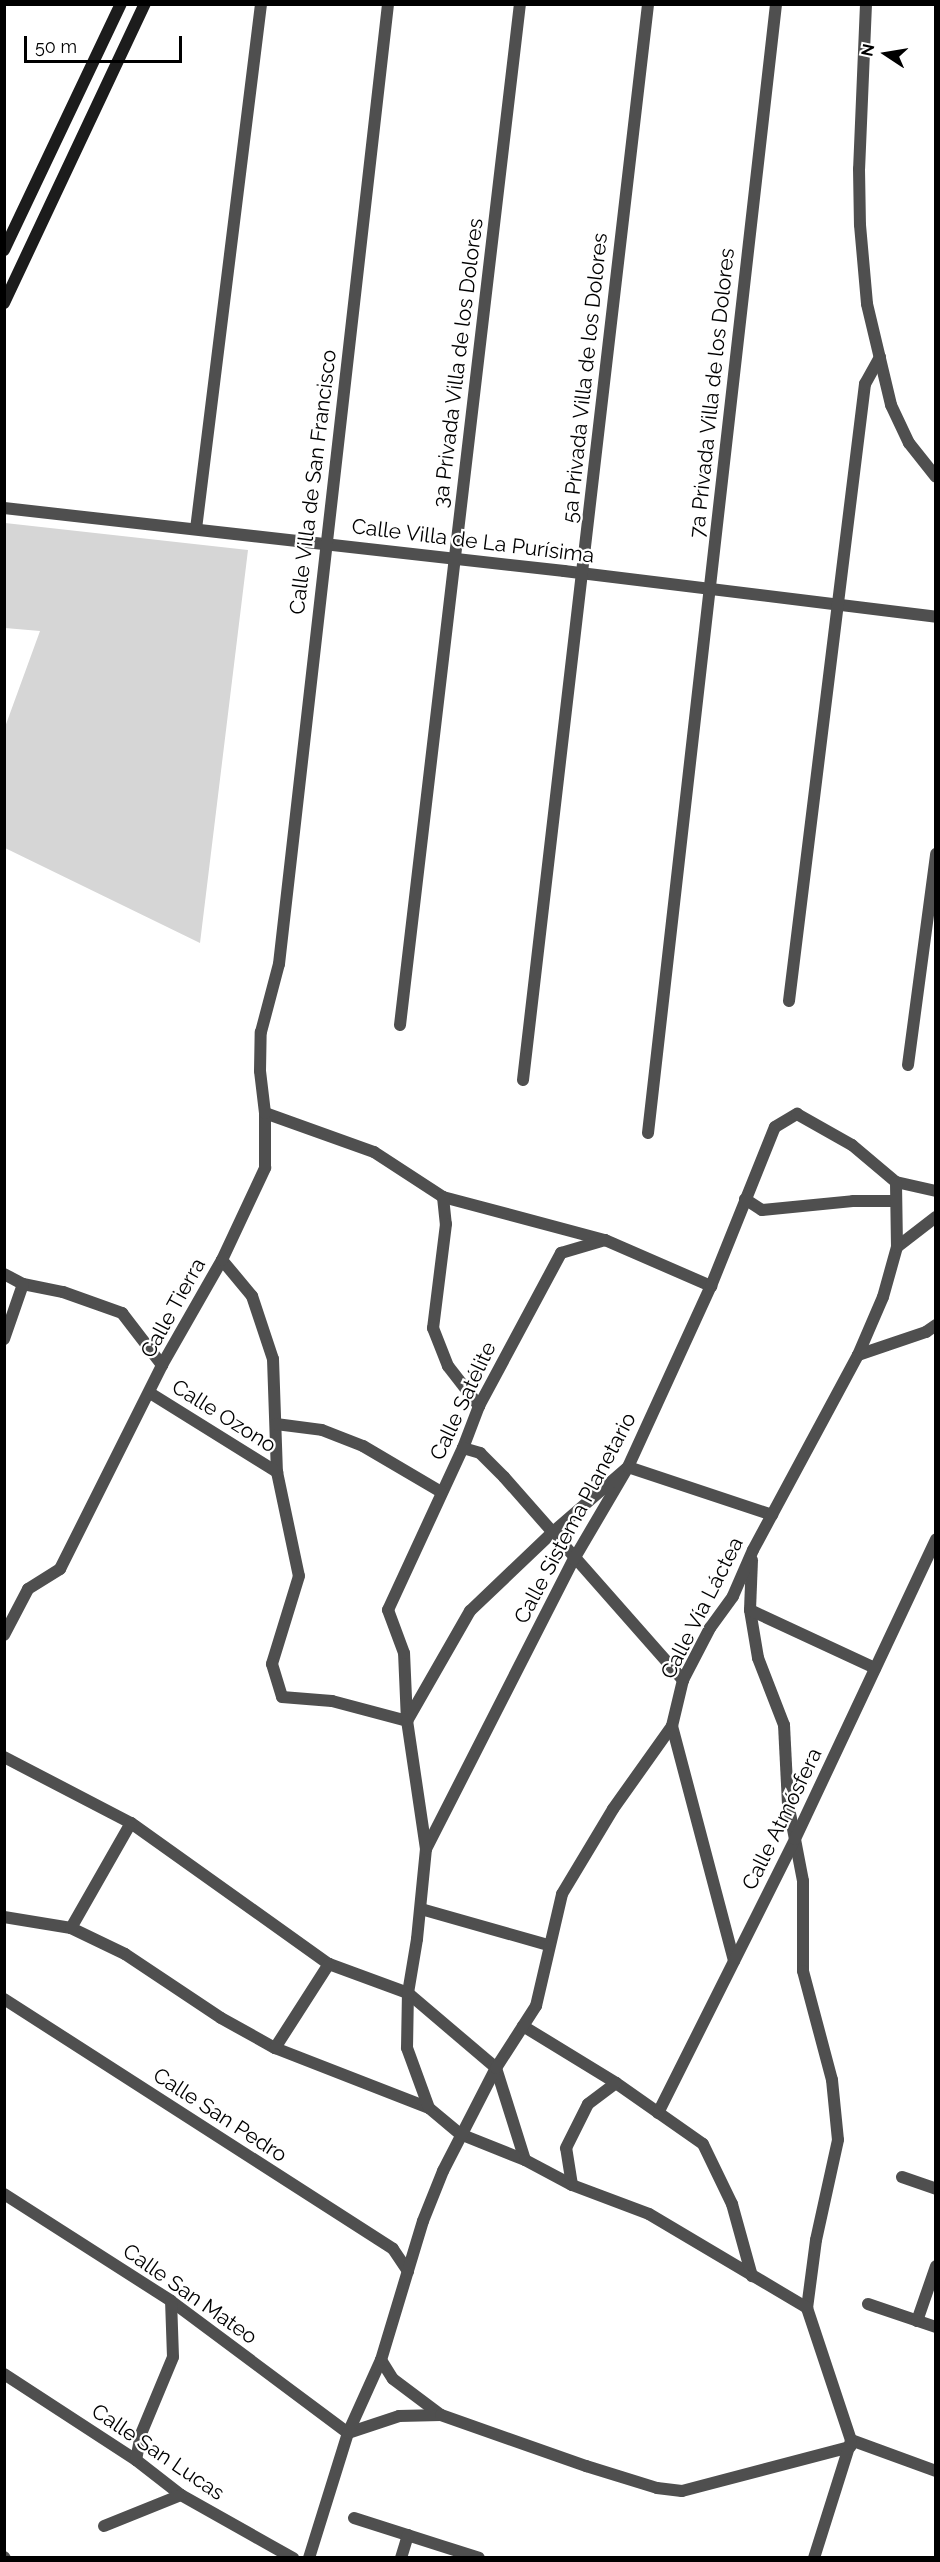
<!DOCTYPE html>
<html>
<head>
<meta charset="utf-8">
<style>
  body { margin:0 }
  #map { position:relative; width:940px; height:2562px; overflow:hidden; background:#fff; font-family:Raleway,sans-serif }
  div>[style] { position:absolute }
  .green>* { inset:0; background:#d6d6d6 }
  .street>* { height:12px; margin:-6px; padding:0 6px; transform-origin:6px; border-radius:6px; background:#4f4f4f }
  .secondary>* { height:12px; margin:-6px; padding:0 6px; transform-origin:6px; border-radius:6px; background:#1c1c1c }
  span { translate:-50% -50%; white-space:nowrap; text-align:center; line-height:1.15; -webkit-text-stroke:4.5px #fff; paint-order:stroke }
  .street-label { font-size:21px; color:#000 }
  .frame { position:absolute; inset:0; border:6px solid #000; pointer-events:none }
  .north { position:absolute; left:856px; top:24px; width:60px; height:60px; -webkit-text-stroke:4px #fff; paint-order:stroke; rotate:282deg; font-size:16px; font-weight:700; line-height:24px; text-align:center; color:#000 }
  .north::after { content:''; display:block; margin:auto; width:21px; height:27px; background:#000; clip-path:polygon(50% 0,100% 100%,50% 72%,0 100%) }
  .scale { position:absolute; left:24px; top:36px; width:158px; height:27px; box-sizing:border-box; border:3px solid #000; border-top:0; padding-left:8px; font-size:18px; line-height:21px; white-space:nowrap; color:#000; -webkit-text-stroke:4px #fff; paint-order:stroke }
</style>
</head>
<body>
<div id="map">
  <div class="green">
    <div style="clip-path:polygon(5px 523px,248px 550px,200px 943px,5px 848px,5px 727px,40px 631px,5px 628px)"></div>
  </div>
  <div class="street">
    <div style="left:866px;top:4px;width:165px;rotate:92.4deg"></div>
    <div style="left:859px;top:169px;width:56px;rotate:89deg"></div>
    <div style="left:860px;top:225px;width:79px;rotate:84.9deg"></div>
    <div style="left:867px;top:304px;width:104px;rotate:76.6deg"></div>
    <div style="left:891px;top:405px;width:42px;rotate:64.7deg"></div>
    <div style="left:909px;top:443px;width:43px;rotate:51.5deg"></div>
    <div style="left:4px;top:508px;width:564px;rotate:6.42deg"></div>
    <div style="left:564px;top:571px;width:375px;rotate:7deg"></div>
    <div style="left:196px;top:529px;width:529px;rotate:-82.94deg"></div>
    <div style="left:789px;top:1001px;width:622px;rotate:-82.98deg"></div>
    <div style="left:865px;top:384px;width:31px;rotate:-61deg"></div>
    <div style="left:400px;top:1025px;width:1028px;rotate:-83.3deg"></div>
    <div style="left:908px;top:1065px;width:213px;rotate:-82.4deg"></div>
    <div style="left:523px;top:1080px;width:1083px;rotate:-83.37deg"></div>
    <div style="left:265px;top:1113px;width:116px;rotate:19.7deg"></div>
    <div style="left:374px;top:1152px;width:82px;rotate:33.1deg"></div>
    <div style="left:443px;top:1197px;width:168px;rotate:14.9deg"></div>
    <div style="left:605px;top:1240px;width:116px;rotate:23.5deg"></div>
    <div style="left:648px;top:1133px;width:1136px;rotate:-83.53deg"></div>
    <div style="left:443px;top:1197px;width:27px;rotate:84deg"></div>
    <div style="left:446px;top:1224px;width:105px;rotate:97.1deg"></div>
    <div style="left:433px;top:1328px;width:41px;rotate:68.5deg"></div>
    <div style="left:448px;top:1366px;width:51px;rotate:52.2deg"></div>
    <div style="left:745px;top:1199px;width:20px;rotate:33deg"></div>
    <div style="left:762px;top:1210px;width:91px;rotate:-5.6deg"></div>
    <div style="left:853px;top:1201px;width:43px"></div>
    <div style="left:897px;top:1247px;width:49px;rotate:-37.6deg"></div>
    <div style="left:222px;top:1260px;width:47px;rotate:50.2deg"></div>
    <div style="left:252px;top:1296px;width:66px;rotate:71.6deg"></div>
    <div style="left:273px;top:1359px;width:113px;rotate:88deg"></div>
    <div style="left:277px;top:1472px;width:106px;rotate:78.1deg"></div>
    <div style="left:299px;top:1576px;width:92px;rotate:107.1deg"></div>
    <div style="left:272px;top:1664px;width:34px;rotate:73deg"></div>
    <div style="left:282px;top:1697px;width:50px;rotate:4.6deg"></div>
    <div style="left:332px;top:1701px;width:78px;rotate:14.9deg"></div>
    <div style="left:407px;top:1721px;width:68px;rotate:-92.5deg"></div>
    <div style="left:404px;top:1653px;width:46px;rotate:-110.4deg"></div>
    <div style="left:388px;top:1610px;width:179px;rotate:-65.2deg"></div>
    <div style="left:463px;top:1448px;width:45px;rotate:-69.1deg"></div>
    <div style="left:479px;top:1406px;width:174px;rotate:-61.8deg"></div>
    <div style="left:561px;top:1253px;width:46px;rotate:-16.5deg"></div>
    <div style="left:4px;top:1274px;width:21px;rotate:28deg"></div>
    <div style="left:23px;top:1284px;width:41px;rotate:11.3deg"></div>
    <div style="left:63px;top:1292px;width:63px;rotate:19.6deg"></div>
    <div style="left:122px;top:1313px;width:66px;rotate:52.4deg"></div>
    <div style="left:4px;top:1339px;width:58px;rotate:-70.9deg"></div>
    <div style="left:858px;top:1355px;width:72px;rotate:-18.7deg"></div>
    <div style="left:926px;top:1332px;width:12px;rotate:-35deg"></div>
    <div style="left:150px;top:1393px;width:150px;rotate:31.9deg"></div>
    <div style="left:276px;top:1424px;width:46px;rotate:7.4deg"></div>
    <div style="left:322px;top:1430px;width:44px;rotate:21.3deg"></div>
    <div style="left:363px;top:1446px;width:91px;rotate:30.5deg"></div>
    <div style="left:463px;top:1448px;width:18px;rotate:16deg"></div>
    <div style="left:480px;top:1453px;width:34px;rotate:45deg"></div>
    <div style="left:504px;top:1477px;width:271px;rotate:48.6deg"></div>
    <div style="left:752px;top:1560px;width:50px;rotate:92.3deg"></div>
    <div style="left:750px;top:1610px;width:49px;rotate:80.5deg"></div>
    <div style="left:758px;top:1658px;width:72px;rotate:68.8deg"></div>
    <div style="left:784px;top:1725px;width:78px;rotate:87.1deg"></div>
    <div style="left:788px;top:1803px;width:79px;rotate:79.1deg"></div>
    <div style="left:803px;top:1881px;width:90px;rotate:90deg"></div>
    <div style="left:803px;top:1971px;width:113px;rotate:75.1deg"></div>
    <div style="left:832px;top:2080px;width:60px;rotate:84.3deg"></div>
    <div style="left:838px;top:2140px;width:102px;rotate:102.4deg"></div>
    <div style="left:816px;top:2240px;width:69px;rotate:97.5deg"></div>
    <div style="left:807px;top:2308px;width:139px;rotate:71.6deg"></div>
    <div style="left:750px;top:1610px;width:138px;rotate:24.9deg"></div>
    <div style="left:4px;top:1635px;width:52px;rotate:-62.4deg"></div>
    <div style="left:28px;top:1589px;width:38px;rotate:-32deg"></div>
    <div style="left:60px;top:1569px;width:228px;rotate:-63.4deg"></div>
    <div style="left:162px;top:1365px;width:121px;rotate:-60.3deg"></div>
    <div style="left:222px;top:1260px;width:102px;rotate:-64.9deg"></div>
    <div style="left:265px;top:1168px;width:55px;rotate:-90deg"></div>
    <div style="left:265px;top:1113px;width:42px;rotate:-96.8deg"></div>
    <div style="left:260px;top:1071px;width:39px;rotate:-89deg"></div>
    <div style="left:261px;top:1032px;width:70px;rotate:-75.2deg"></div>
    <div style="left:279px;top:964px;width:966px;rotate:-83.52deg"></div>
    <div style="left:672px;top:1726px;width:243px;rotate:75.2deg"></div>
    <div style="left:4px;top:1757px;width:143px;rotate:27.5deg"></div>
    <div style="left:131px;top:1823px;width:243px;rotate:35.5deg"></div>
    <div style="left:329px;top:1964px;width:84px;rotate:20.2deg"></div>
    <div style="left:408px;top:1993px;width:116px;rotate:40.4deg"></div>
    <div style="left:496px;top:2068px;width:96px;rotate:72.5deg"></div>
    <div style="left:426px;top:1849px;width:326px;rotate:-63deg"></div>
    <div style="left:574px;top:1559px;width:107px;rotate:-59.6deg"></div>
    <div style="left:628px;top:1467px;width:199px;rotate:-65.4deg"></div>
    <div style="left:711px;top:1286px;width:171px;rotate:-68.1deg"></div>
    <div style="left:775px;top:1127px;width:26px;rotate:-31deg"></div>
    <div style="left:797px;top:1114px;width:63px;rotate:29.4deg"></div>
    <div style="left:852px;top:1145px;width:57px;rotate:40.1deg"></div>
    <div style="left:896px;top:1182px;width:41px;rotate:12.7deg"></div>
    <div style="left:421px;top:1909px;width:132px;rotate:15.8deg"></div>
    <div style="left:4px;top:1917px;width:68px;rotate:9.3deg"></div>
    <div style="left:71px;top:1928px;width:60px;rotate:25.7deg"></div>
    <div style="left:125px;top:1954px;width:115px;rotate:33.7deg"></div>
    <div style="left:221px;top:2018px;width:62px;rotate:29.1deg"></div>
    <div style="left:275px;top:2048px;width:165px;rotate:21.3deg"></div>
    <div style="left:429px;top:2108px;width:40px;rotate:40deg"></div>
    <div style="left:460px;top:2134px;width:70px;rotate:21.8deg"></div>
    <div style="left:525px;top:2160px;width:53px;rotate:28deg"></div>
    <div style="left:572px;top:2185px;width:82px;rotate:20.6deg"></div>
    <div style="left:649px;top:2214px;width:184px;rotate:30.7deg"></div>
    <div style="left:71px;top:1928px;width:121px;rotate:-60.3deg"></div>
    <div style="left:4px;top:1999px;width:462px;rotate:32.7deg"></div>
    <div style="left:393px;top:2249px;width:27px;rotate:56deg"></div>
    <div style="left:523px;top:2026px;width:109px;rotate:31.5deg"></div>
    <div style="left:616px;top:2083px;width:106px;rotate:35deg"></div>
    <div style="left:703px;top:2144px;width:67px;rotate:64.2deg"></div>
    <div style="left:732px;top:2204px;width:75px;rotate:74.5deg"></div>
    <div style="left:275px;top:2048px;width:100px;rotate:-57.3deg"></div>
    <div style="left:429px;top:2108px;width:64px;rotate:-110.1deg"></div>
    <div style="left:407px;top:2048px;width:55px;rotate:-89deg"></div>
    <div style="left:408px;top:1993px;width:55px;rotate:-80.5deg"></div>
    <div style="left:417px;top:1939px;width:90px;rotate:-84.3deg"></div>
    <div style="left:426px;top:1849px;width:129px;rotate:-98.4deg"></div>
    <div style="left:407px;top:1721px;width:127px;rotate:-60.2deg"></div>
    <div style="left:470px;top:1611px;width:115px;rotate:-43.6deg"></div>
    <div style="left:553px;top:1532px;width:99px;rotate:-40.9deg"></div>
    <div style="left:628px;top:1467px;width:152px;rotate:18.4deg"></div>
    <div style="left:658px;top:2113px;width:306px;rotate:-63.4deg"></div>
    <div style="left:795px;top:1839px;width:331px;rotate:-64.8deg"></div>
    <div style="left:902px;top:2177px;width:36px;rotate:19deg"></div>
    <div style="left:572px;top:2185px;width:37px;rotate:-99deg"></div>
    <div style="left:566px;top:2148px;width:49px;rotate:-63.4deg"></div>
    <div style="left:588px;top:2104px;width:35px;rotate:-37deg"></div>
    <div style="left:4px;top:2194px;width:198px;rotate:32.6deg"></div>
    <div style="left:171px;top:2301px;width:221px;rotate:36.7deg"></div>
    <div style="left:868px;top:2304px;width:72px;rotate:18.7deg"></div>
    <div style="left:917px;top:2321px;width:58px;rotate:-70.9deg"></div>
    <div style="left:381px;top:2360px;width:22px;rotate:58deg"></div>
    <div style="left:393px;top:2379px;width:60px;rotate:36.9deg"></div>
    <div style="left:4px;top:2374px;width:158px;rotate:33.1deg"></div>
    <div style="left:136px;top:2460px;width:57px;rotate:37.9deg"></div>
    <div style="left:181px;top:2495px;width:129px;rotate:29.4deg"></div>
    <div style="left:348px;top:2433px;width:54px;rotate:-18.4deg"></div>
    <div style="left:399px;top:2416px;width:42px;rotate:-1.4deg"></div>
    <div style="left:441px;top:2415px;width:154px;rotate:19.4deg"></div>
    <div style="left:586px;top:2466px;width:74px;rotate:17.2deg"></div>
    <div style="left:657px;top:2488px;width:25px;rotate:7deg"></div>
    <div style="left:682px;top:2491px;width:174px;rotate:-14.7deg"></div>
    <div style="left:851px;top:2440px;width:90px;rotate:20deg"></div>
    <div style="left:136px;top:2460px;width:26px;rotate:-79deg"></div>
    <div style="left:141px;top:2434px;width:83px;rotate:-67.4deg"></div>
    <div style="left:173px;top:2357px;width:56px;rotate:-92deg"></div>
    <div style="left:354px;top:2518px;width:131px;rotate:17.7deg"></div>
    <div style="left:104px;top:2526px;width:83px;rotate:-21.9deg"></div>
    <div style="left:4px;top:2557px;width:1px;rotate:45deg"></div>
    <div style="left:309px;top:2558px;width:131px;rotate:-72.7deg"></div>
    <div style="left:348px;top:2433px;width:80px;rotate:-65.7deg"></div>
    <div style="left:381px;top:2360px;width:145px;rotate:-73.2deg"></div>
    <div style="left:423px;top:2221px;width:54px;rotate:-68.2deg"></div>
    <div style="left:443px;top:2171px;width:116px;rotate:-62.8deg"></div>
    <div style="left:496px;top:2068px;width:74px;rotate:-57.2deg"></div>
    <div style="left:536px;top:2006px;width:115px;rotate:-76.9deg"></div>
    <div style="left:562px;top:1894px;width:99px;rotate:-59deg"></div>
    <div style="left:613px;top:1809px;width:102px;rotate:-54.6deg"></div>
    <div style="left:672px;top:1726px;width:47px;rotate:-76.6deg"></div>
    <div style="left:683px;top:1680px;width:59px;rotate:-62.6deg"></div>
    <div style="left:710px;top:1628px;width:39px;rotate:-54deg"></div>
    <div style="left:733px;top:1596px;width:50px;rotate:-66.5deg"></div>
    <div style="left:753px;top:1550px;width:221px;rotate:-61.7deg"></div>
    <div style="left:858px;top:1355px;width:63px;rotate:-66.7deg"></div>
    <div style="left:883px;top:1297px;width:52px;rotate:-74.4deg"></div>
    <div style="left:897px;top:1247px;width:65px;rotate:-90.9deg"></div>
    <div style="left:401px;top:2558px;width:24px;rotate:-73deg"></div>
    <div style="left:814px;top:2558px;width:123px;rotate:-72.5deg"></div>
  </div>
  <div class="secondary">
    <div style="left:4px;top:250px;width:272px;rotate:-64.6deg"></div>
    <div style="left:4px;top:303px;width:331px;rotate:-64.8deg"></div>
  </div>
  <div class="street-label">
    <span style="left:458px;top:363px;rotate:-83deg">3a Privada Villa de los Dolores</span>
    <span style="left:585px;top:378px;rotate:-84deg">5a Privada Villa de los Dolores</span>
    <span style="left:712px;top:393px;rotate:-84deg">7a Privada Villa de los Dolores</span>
    <span style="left:313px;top:482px;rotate:-83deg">Calle Villa de San Francisco</span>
    <span style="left:473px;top:541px;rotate:7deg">Calle Villa de La Purísima</span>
    <span style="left:173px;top:1308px;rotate:-61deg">Calle Tierra</span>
    <span style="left:463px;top:1401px;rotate:-65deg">Calle Satélite</span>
    <span style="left:224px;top:1416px;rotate:32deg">Calle Ozono</span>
    <span style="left:575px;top:1518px;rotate:-62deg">Calle Sistema Planetario</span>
    <span style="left:702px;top:1608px;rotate:-63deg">Calle Vía Láctea</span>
    <span style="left:782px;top:1819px;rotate:-64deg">Calle Atmósfera</span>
    <span style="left:220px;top:2115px;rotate:33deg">Calle San Pedro</span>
    <span style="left:190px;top:2294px;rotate:35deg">Calle San Mateo</span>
    <span style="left:158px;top:2452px;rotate:34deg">Calle San Lucas</span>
  </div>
  <div class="frame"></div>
  <div class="north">N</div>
  <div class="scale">50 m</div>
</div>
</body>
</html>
